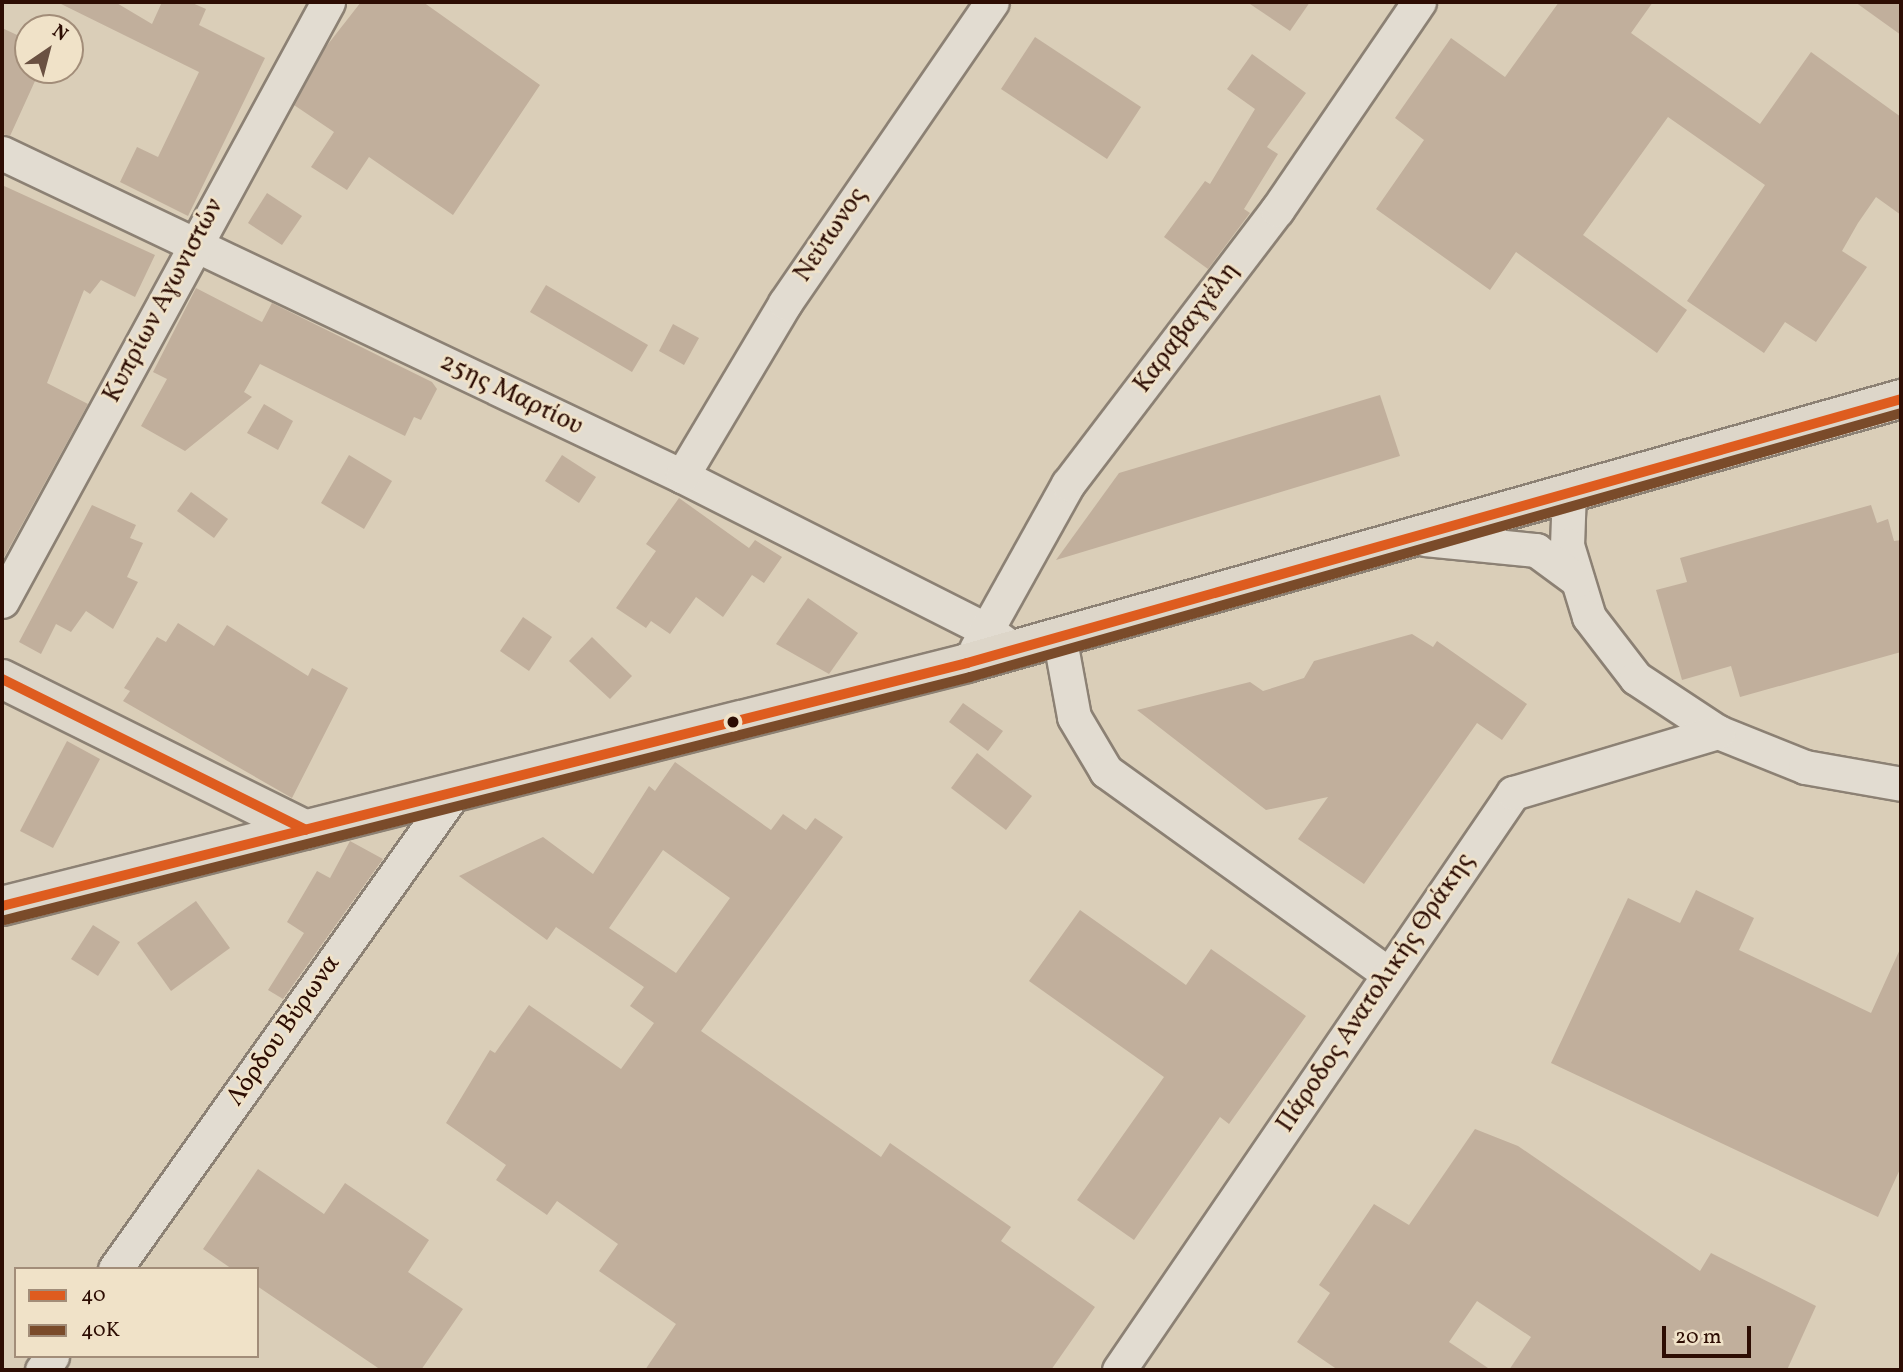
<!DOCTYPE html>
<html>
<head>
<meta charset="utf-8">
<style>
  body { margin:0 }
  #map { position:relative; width:1903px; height:1372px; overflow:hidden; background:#daceb8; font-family:Vollkorn,serif }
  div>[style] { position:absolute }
  .building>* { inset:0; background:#c1af9c }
  .roads { filter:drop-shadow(2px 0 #8c8174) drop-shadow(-2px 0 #8c8174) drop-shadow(0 2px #8c8174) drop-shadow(0 -2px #8c8174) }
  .minor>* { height:33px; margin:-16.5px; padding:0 16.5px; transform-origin:16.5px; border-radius:16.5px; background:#e2dcd1 }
  .major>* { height:38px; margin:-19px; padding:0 19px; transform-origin:19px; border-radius:19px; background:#ddd6c9 }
  .bus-1>* { height:10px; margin:-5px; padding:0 5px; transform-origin:5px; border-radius:5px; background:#de5c1f }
  .bus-2>* { height:10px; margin:-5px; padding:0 5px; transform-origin:5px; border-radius:5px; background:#7a4b2a }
  .dots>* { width:19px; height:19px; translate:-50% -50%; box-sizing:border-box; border:4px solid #f0e2c8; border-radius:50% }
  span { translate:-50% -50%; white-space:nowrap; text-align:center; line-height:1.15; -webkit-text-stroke:5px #f0e2c8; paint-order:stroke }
  .street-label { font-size:26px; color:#2d0d03 }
  .frame { position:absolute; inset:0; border:4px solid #2d0d03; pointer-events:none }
  .legend { position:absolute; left:14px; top:1267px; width:245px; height:91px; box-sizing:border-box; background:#f0e2c8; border:2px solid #a28d79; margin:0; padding:9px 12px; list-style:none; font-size:21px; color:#2d0d03 }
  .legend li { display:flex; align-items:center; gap:14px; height:35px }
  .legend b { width:35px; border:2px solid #a28d79 }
  .north { position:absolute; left:14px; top:14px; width:70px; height:70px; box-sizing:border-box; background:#f0e2c8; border:2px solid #a28d79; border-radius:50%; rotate:35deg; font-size:19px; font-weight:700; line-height:28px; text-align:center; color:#2d0d03 }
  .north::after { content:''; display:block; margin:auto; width:24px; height:32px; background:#6a5142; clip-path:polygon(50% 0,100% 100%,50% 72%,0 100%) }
  .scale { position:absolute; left:1662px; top:1326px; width:89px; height:32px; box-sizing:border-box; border:4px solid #2d0d03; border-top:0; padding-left:9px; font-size:21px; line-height:24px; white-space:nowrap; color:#2d0d03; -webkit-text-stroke:5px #f0e2c8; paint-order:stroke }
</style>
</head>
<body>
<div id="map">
  <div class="building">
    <div style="clip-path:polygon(57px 2px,115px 2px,152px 24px,162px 2px,190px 2px,206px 9px,199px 25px,265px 58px,188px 216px,120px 182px,137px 147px,158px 157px,199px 72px)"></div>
    <div style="clip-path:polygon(361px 2px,423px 2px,540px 85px,453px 215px,369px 157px,347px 190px,311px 167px,334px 132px,294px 105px,325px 48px)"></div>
    <div style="clip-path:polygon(1247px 2px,1310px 2px,1290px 31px)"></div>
    <div style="clip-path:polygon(1559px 2px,1653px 2px,1631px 33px,1760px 124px,1811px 52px,1901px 117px,1901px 215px,1876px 197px,1858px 223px,1842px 251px,1867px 267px,1816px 342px,1785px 322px,1764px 353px,1687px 301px,1765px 185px,1668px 117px,1583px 235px,1687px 310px,1657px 353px,1516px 252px,1490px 290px,1376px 209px,1424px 140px,1395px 118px,1451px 38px,1505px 77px)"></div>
    <div style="clip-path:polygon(1855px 2px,1901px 2px,1901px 35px)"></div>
    <div style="clip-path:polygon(2px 28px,28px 40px,28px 70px,40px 70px,10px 136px,2px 134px)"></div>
    <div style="clip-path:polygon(1035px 37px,1141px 107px,1107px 159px,1001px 89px)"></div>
    <div style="clip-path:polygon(1252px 54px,1306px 93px,1267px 147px,1278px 154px,1244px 209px,1250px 213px,1208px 269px,1164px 237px,1205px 181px,1210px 184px,1255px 109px,1227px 89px)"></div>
    <div style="clip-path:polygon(2px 185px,155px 255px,135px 297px,101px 280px,90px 294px,84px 290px,47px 383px,88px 404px,2px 561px)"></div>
    <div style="clip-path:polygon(267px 193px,302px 216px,282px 245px,248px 223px)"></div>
    <div style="clip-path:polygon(546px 285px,648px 345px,632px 372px,530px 312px)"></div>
    <div style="clip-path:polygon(196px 288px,262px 322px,272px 303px,432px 382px,437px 389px,421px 420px,414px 417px,405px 436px,260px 364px,244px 392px,252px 397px,185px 451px,141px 426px,167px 379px,153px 372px)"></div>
    <div style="clip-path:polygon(673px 324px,699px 338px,684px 365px,659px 351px)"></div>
    <div style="clip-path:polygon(1380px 395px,1400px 456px,1056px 560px,1119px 473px)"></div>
    <div style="clip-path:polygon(264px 404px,293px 421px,278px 450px,247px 433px)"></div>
    <div style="clip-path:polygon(349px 455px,392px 481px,364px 529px,321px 503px)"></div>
    <div style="clip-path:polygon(562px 455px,596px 477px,579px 503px,545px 481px)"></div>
    <div style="clip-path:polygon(191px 492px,228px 519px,214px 538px,177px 511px)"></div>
    <div style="clip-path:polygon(679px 498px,749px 548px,755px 540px,782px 557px,764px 583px,752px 575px,723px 617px,696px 597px,670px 634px,651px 621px,646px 628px,616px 608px,656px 551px,646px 544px)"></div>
    <div style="clip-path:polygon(92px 505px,136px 525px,130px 538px,143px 543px,127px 577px,138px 582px,113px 629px,86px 611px,71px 632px,56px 624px,41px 654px,19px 642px)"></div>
    <div style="clip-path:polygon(1871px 505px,1877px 523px,1888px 519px,1894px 541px,1901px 540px,1901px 652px,1740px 697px,1731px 666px,1682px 680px,1656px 590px,1687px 582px,1680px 558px)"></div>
    <div style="clip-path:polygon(808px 598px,858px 633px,829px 674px,776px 644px)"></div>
    <div style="clip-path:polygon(523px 617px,552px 637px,529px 671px,500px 651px)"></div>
    <div style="clip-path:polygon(178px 623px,214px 646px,227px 625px,308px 676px,312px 668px,348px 688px,292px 798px,123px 701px,130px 691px,124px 688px,157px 637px,166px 642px)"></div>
    <div style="clip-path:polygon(1412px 634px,1433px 647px,1437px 641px,1527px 704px,1502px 740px,1477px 723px,1364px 884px,1298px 839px,1328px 797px,1266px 810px,1137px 710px,1250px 682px,1263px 691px,1304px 678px,1314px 661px)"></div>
    <div style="clip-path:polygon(592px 637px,632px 676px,610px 699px,569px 661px)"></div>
    <div style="clip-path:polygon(963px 703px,1003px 731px,988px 751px,949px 722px)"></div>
    <div style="clip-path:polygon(67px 741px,100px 759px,53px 848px,20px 831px)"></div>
    <div style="clip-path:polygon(977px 753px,1032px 796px,1006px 830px,951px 788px)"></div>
    <div style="clip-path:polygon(evenodd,675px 762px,771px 830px,783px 814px,806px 830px,815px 818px,843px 837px,701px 1031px,881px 1157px,890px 1143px,1011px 1227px,1001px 1241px,1095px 1307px,1051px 1370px,645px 1370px,676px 1324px,599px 1271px,618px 1244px,557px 1201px,547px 1215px,496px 1180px,506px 1165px,446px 1123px,490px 1050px,495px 1053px,529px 1005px,621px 1069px,654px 1023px,630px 1006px,644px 987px,556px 927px,547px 940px,459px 876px,543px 837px,593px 874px,649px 786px,655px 791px,675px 762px,663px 850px,730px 898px,676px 973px,609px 928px,663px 850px)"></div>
    <div style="clip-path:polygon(350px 841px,383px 859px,283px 999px,268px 990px,304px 933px,287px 922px,317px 871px,330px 878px)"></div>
    <div style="clip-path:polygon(1696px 890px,1754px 918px,1739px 950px,1871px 1013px,1901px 947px,1901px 1167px,1878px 1217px,1551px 1063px,1628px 898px,1680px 923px)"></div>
    <div style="clip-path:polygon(196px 901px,230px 948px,171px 991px,137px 943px)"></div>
    <div style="clip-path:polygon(1080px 910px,1186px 985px,1211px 949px,1306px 1016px,1229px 1124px,1220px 1117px,1134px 1240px,1077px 1200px,1164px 1077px,1029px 981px)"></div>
    <div style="clip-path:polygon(93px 925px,120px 942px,98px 976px,71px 959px)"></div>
    <div style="clip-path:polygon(1475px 1129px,1518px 1146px,1700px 1271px,1711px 1253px,1816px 1306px,1787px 1370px,1509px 1370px,1531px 1337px,1477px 1301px,1449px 1342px,1491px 1370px,1338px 1370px,1297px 1342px,1330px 1293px,1319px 1285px,1374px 1204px,1409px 1225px)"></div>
    <div style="clip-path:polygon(258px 1169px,324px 1214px,345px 1183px,429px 1240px,408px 1272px,463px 1309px,421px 1370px,381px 1370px,257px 1286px,257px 1269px,232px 1269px,203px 1249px)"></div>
  </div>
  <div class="roads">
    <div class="minor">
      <div style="left:2px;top:153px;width:753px;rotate:25.41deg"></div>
      <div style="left:682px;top:476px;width:342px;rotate:26.8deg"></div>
      <div style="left:987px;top:630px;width:32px;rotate:36deg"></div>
      <div style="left:682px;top:476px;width:201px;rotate:-59.2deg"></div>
      <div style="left:785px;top:303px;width:365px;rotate:-55.5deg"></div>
      <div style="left:1569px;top:491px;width:54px;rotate:92.1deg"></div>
      <div style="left:1567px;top:545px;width:75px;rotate:73deg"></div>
      <div style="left:1589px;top:617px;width:77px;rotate:52.4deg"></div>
      <div style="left:1636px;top:678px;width:98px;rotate:33.4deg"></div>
      <div style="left:1718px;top:732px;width:94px;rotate:21.9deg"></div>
      <div style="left:1805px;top:767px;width:97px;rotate:10deg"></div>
      <div style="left:1425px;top:539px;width:112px;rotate:5.7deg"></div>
      <div style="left:1536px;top:550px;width:51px;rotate:36.2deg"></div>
      <div style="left:2px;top:601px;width:682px;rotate:-61.44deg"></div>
      <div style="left:1059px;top:635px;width:83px;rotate:79.6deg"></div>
      <div style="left:1074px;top:717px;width:63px;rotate:59.3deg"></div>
      <div style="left:1106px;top:771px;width:347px;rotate:35.7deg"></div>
      <div style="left:976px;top:649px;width:189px;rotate:-60.9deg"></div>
      <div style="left:1068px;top:484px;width:345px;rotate:-52.7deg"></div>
      <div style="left:1277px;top:210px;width:252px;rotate:-55.7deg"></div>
      <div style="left:115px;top:1269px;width:583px;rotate:-54.57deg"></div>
      <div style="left:42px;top:1370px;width:17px;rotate:-54deg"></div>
      <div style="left:1119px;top:1370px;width:699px;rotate:-55.67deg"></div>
      <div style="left:1513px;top:793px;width:214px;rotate:-16.6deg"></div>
    </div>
    <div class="major">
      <div style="left:2px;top:679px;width:339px;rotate:26.4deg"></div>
      <div style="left:2px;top:906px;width:995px;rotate:-14.13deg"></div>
      <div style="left:967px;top:663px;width:971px;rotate:-15.78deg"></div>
    </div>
  </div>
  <div class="bus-1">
    <div style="left:2px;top:679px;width:339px;rotate:26.4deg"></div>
    <div style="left:2px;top:906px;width:995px;rotate:-14.13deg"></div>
    <div style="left:967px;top:663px;width:971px;rotate:-15.78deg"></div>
  </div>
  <div class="bus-2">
    <div style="left:5px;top:920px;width:995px;rotate:-14.13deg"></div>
    <div style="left:970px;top:677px;width:968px;rotate:-15.83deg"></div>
  </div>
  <div class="dots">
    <div style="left:733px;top:722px;background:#2d0d03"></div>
  </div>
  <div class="street-label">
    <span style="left:831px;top:235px;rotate:-56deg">Νεύτωνος</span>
    <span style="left:164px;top:301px;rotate:-62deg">Κυπρίων Αγωνιστών</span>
    <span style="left:1187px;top:328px;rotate:-53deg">Καραβαγγέλη</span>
    <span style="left:511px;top:395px;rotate:26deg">25ης Μαρτίου</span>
    <span style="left:1376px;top:993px;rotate:-56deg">Πάροδος Ανατολικής Θράκης</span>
    <span style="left:284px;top:1031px;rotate:-55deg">Λόρδου Βύρωνα</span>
  </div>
  <div class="frame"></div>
  <ul class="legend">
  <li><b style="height:9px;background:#de5c1f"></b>40</li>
  <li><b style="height:9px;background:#7a4b2a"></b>40Κ</li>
  </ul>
  <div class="north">N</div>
  <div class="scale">20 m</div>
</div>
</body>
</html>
